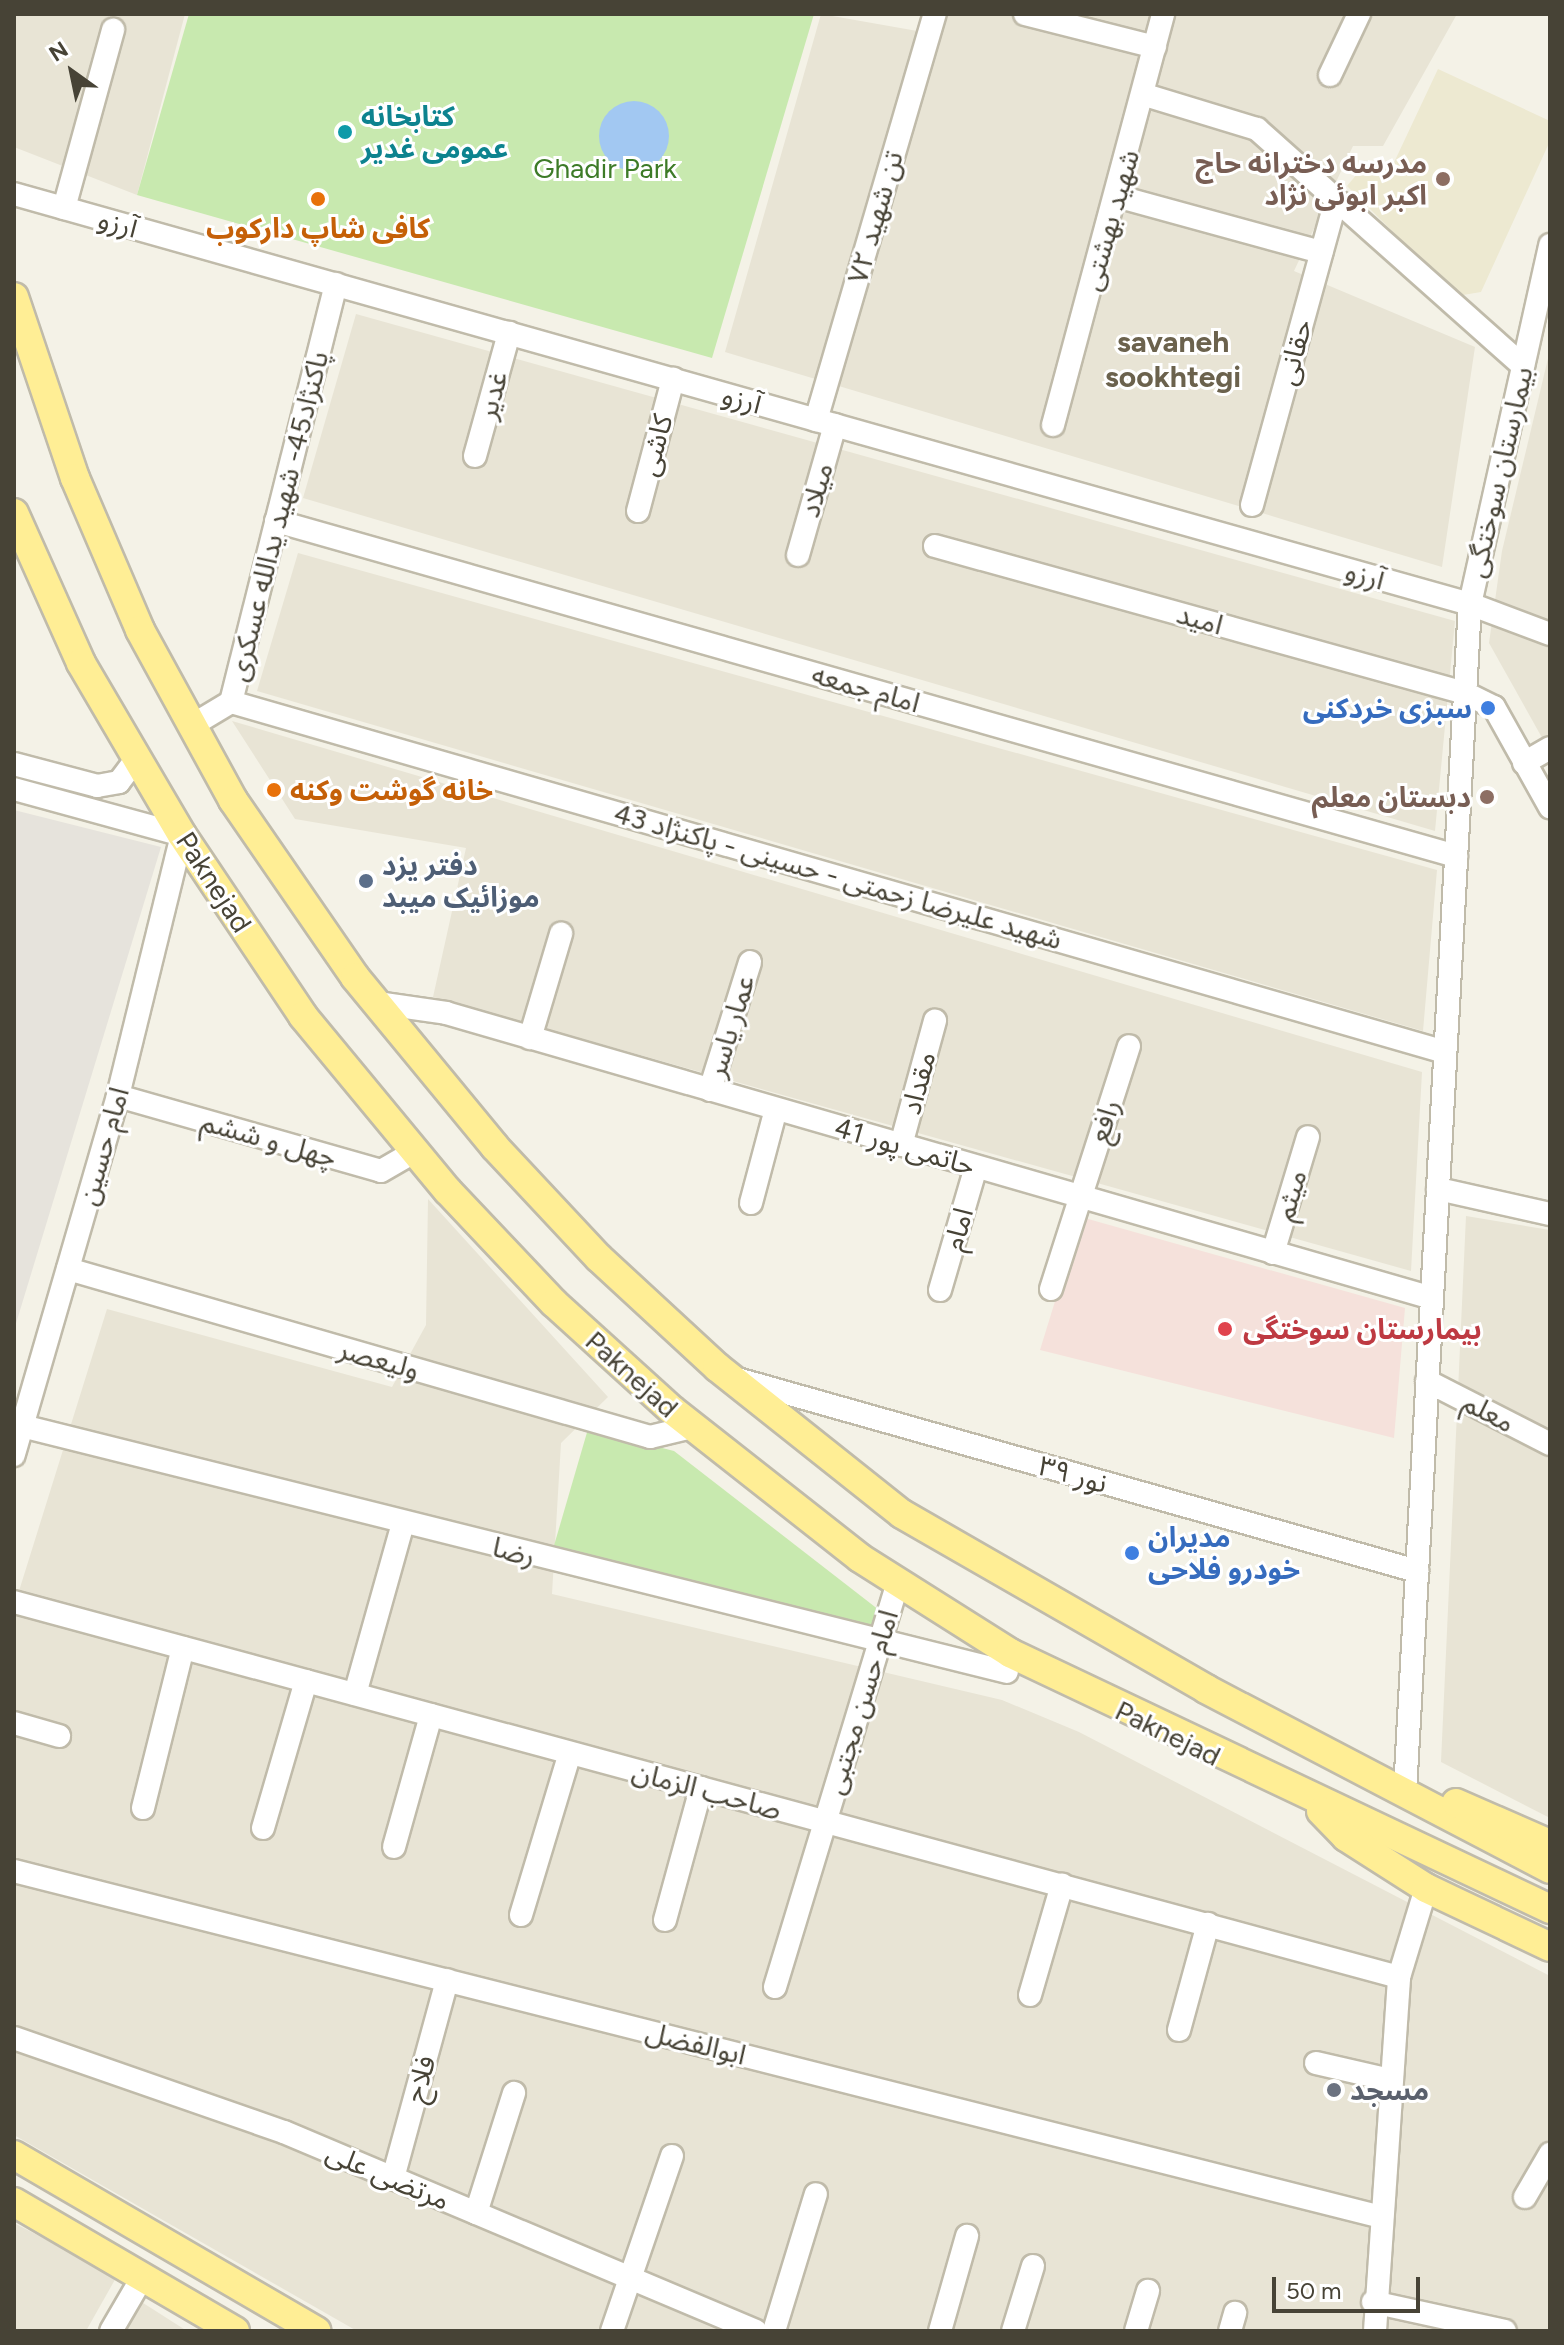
<!DOCTYPE html>
<html>
<head>
<meta charset="utf-8">
<style>
  body { margin:0 }
  #map { position:relative; width:1564px; height:2345px; overflow:hidden; background:#f4f2e7; font-family:Figtree,"Noto Sans Arabic",sans-serif }
  div>[style] { position:absolute }
  .residential>* { inset:0; background:#e8e4d5 }
  .industrial>* { inset:0; background:#e6e3dc }
  .education>* { inset:0; background:#ede9d1 }
  .medical>* { inset:0; background:#f5e1db }
  .green>* { inset:0; background:#c8e9af }
  .water>* { inset:0; background:#a2c8f2 }
  .round { border-radius:50% }
  .roads { filter:drop-shadow(2px 0 #c0bbaa) drop-shadow(-2px 0 #c0bbaa) drop-shadow(0 2px #c0bbaa) drop-shadow(0 -2px #c0bbaa) }
  .minor>* { height:22px; margin:-11px; padding:0 11px; transform-origin:11px; border-radius:11px; background:#fff }
  .major>* { height:28px; margin:-14px; padding:0 14px; transform-origin:14px; border-radius:14px; background:#ffee95 }
  .dots>* { width:22px; height:22px; translate:-50% -50%; box-sizing:border-box; border:4px solid #fff; border-radius:50% }
  span { translate:-50% -50%; white-space:nowrap; text-align:center; line-height:1.15; -webkit-text-stroke:6px #fff; paint-order:stroke }
  .culture-label { font-size:28px; color:#0d838f; font-weight:700 }
  .left { translate:0 -50%; text-align:left }
  .education-label { font-size:28px; color:#785e54; font-weight:700 }
  .right { translate:-100% -50%; text-align:right }
  .park-label { font-size:28px; color:#3d7b27 }
  .street-label { font-size:28px; color:#474336 }
  .food-label { font-size:28px; color:#c56008; font-weight:700 }
  .shop-label { font-size:28px; color:#366cbe; font-weight:700 }
  .service-label { font-size:28px; color:#4e5e75; font-weight:700 }
  .health-label { font-size:28px; color:#be3a42; font-weight:700 }
  .worship-label { font-size:28px; color:#5b616d; font-weight:700 }
  .neighbourhood-label { font-size:30px; color:#6b624d; font-weight:700 }
  .frame { position:absolute; inset:0; border:16px solid #474336; pointer-events:none }
  .north { position:absolute; left:32px; top:32px; width:80px; height:80px; -webkit-text-stroke:6px #fff; paint-order:stroke; rotate:327deg; font-size:22px; font-weight:700; line-height:32px; text-align:center; color:#474336 }
  .north::after { content:''; display:block; margin:auto; width:28px; height:36px; background:#474336; clip-path:polygon(50% 0,100% 100%,50% 72%,0 100%) }
  .scale { position:absolute; left:1272px; top:2277px; width:148px; height:36px; box-sizing:border-box; border:4px solid #474336; border-top:0; padding-left:10px; font-size:24px; line-height:28px; white-space:nowrap; color:#474336; -webkit-text-stroke:6px #fff; paint-order:stroke }
</style>
</head>
<body>
<div id="map">
  <div class="residential">
    <div style="clip-path:polygon(14px 14px,185px 14px,137px 195px,14px 147px)"></div>
    <div style="clip-path:polygon(821px 14px,940px 35px,947px 14px,1457px 14px,1383px 146px,1353px 146px,1294px 271px,1475px 347px,1442px 567px,725px 352px)"></div>
    <div style="clip-path:polygon(356px 314px,1455px 621px,1435px 831px,303px 498px)"></div>
    <div style="clip-path:polygon(1550px 350px,1550px 752px,1489px 643px,1502px 551px)"></div>
    <div style="clip-path:polygon(298px 553px,1437px 870px,1423px 1031px,257px 691px)"></div>
    <div style="clip-path:polygon(232px 721px,1422px 1072px,1411px 1271px,433px 997px,466px 848px,295px 819px)"></div>
    <div style="clip-path:polygon(428px 1199px,608px 1397px,561px 1443px,552px 1594px,1002px 1700px,1079px 1732px,1550px 1976px,1550px 2331px,357px 2331px,14px 2135px,14px 1607px,107px 1309px,392px 1387px,426px 1325px)"></div>
    <div style="clip-path:polygon(1466px 1216px,1550px 1230px,1550px 1818px,1441px 1762px)"></div>
    <div style="clip-path:polygon(14px 2223px,117px 2276px,86px 2331px,14px 2331px)"></div>
    <div style="clip-path:polygon(140px 2301px,187px 2331px,123px 2331px)"></div>
  </div>
  <div class="industrial">
    <div style="clip-path:polygon(14px 810px,161px 847px,14px 1330px)"></div>
  </div>
  <div class="education">
    <div style="clip-path:polygon(1438px 69px,1550px 121px,1550px 141px,1481px 292px,1457px 296px,1347px 186px,1368px 161px,1390px 171px)"></div>
  </div>
  <div class="medical">
    <div style="clip-path:polygon(1081px 1217px,1405px 1308px,1394px 1438px,1040px 1350px)"></div>
  </div>
  <div class="green">
    <div style="clip-path:polygon(189px 14px,814px 14px,712px 358px,137px 195px)"></div>
    <div style="clip-path:polygon(588px 1429px,674px 1451px,879px 1610px,872px 1630px,553px 1549px)"></div>
  </div>
  <div class="water">
    <div class="round" style="left:599px;top:101px;width:70px;height:70px"></div>
  </div>
  <div class="roads">
    <div class="minor">
      <div style="left:1025px;top:14px;width:134px;rotate:14.2deg"></div>
      <div style="left:1330px;top:75px;width:68px;rotate:-64.6deg"></div>
      <div style="left:1145px;top:95px;width:117px;rotate:16.9deg"></div>
      <div style="left:1257px;top:129px;width:356px;rotate:41.7deg"></div>
      <div style="left:14px;top:194px;width:1513px;rotate:15.73deg"></div>
      <div style="left:1470px;top:604px;width:85px;rotate:20.6deg"></div>
      <div style="left:1116px;top:196px;width:213px;rotate:15.3deg"></div>
      <div style="left:64px;top:208px;width:185px;rotate:-74.6deg"></div>
      <div style="left:816px;top:420px;width:423px;rotate:-73.7deg"></div>
      <div style="left:1053px;top:425px;width:425px;rotate:-75deg"></div>
      <div style="left:475px;top:456px;width:128px;rotate:-74.5deg"></div>
      <div style="left:1252px;top:505px;width:316px;rotate:-74.6deg"></div>
      <div style="left:638px;top:511px;width:137px;rotate:-75.1deg"></div>
      <div style="left:276px;top:521px;width:1227px;rotate:15.85deg"></div>
      <div style="left:935px;top:546px;width:550px;rotate:15.5deg"></div>
      <div style="left:1465px;top:693px;width:32px;rotate:26deg"></div>
      <div style="left:1494px;top:707px;width:115px;rotate:60.8deg"></div>
      <div style="left:798px;top:555px;width:135px;rotate:-74.1deg"></div>
      <div style="left:231px;top:702px;width:1263px;rotate:16.08deg"></div>
      <div style="left:191px;top:726px;width:47px;rotate:-31deg"></div>
      <div style="left:231px;top:702px;width:431px;rotate:-75.9deg"></div>
      <div style="left:1524px;top:763px;width:30px;rotate:-30deg"></div>
      <div style="left:14px;top:764px;width:86px;rotate:14.8deg"></div>
      <div style="left:97px;top:786px;width:22px;rotate:-10deg"></div>
      <div style="left:119px;top:782px;width:30px;rotate:-53deg"></div>
      <div style="left:14px;top:789px;width:174px;rotate:15.3deg"></div>
      <div style="left:182px;top:835px;width:269px;rotate:103.8deg"></div>
      <div style="left:118px;top:1096px;width:374px;rotate:106.2deg"></div>
      <div style="left:377px;top:1003px;width:70px;rotate:8.2deg"></div>
      <div style="left:446px;top:1013px;width:1026px;rotate:16.12deg"></div>
      <div style="left:530px;top:1038px;width:109px;rotate:-73.4deg"></div>
      <div style="left:710px;top:1090px;width:134px;rotate:-72.6deg"></div>
      <div style="left:118px;top:1096px;width:273px;rotate:15.9deg"></div>
      <div style="left:381px;top:1171px;width:39px;rotate:-30deg"></div>
      <div style="left:901px;top:1145px;width:129px;rotate:-74.7deg"></div>
      <div style="left:1438px;top:1189px;width:115px;rotate:12.6deg"></div>
      <div style="left:751px;top:1203px;width:97px;rotate:-75.1deg"></div>
      <div style="left:1273px;top:1253px;width:121px;rotate:-73.2deg"></div>
      <div style="left:68px;top:1269px;width:606px;rotate:16.1deg"></div>
      <div style="left:650px;top:1437px;width:43px;rotate:-13.4deg"></div>
      <div style="left:1051px;top:1289px;width:255px;rotate:-72.2deg"></div>
      <div style="left:940px;top:1290px;width:128px;rotate:-73.7deg"></div>
      <div style="left:737px;top:1379px;width:707px;rotate:15.77deg"></div>
      <div style="left:1427px;top:1381px;width:138px;rotate:27.1deg"></div>
      <div style="left:22px;top:1426px;width:1015px;rotate:14.02deg"></div>
      <div style="left:14px;top:1602px;width:1435px;rotate:15.15deg"></div>
      <div style="left:355px;top:1694px;width:178px;rotate:-74.3deg"></div>
      <div style="left:14px;top:1723px;width:47px;rotate:16.1deg"></div>
      <div style="left:1405px;top:1792px;width:1190px;rotate:-86.87deg"></div>
      <div style="left:1470px;top:604px;width:368px;rotate:-77.4deg"></div>
      <div style="left:143px;top:1808px;width:165px;rotate:-76deg"></div>
      <div style="left:263px;top:1828px;width:153px;rotate:-73.7deg"></div>
      <div style="left:394px;top:1847px;width:137px;rotate:-74.3deg"></div>
      <div style="left:14px;top:1871px;width:1406px;rotate:14.2deg"></div>
      <div style="left:521px;top:1915px;width:169px;rotate:-73.2deg"></div>
      <div style="left:665px;top:1920px;width:137px;rotate:-74.7deg"></div>
      <div style="left:775px;top:1987px;width:423px;rotate:-73.1deg"></div>
      <div style="left:1030px;top:1995px;width:115px;rotate:-73.8deg"></div>
      <div style="left:1179px;top:2030px;width:110px;rotate:-74.7deg"></div>
      <div style="left:14px;top:2038px;width:286px;rotate:19.2deg"></div>
      <div style="left:284px;top:2132px;width:512px;rotate:22.86deg"></div>
      <div style="left:1316px;top:2063px;width:76px;rotate:12.9deg"></div>
      <div style="left:393px;top:2178px;width:205px;rotate:-74.7deg"></div>
      <div style="left:1525px;top:2197px;width:50px;rotate:-59.8deg"></div>
      <div style="left:476px;top:2213px;width:126px;rotate:-72.4deg"></div>
      <div style="left:1373px;top:2302px;width:135px;rotate:12.4deg"></div>
      <div style="left:111px;top:2331px;width:64px;rotate:-59.8deg"></div>
      <div style="left:612px;top:2331px;width:185px;rotate:-71.1deg"></div>
      <div style="left:774px;top:2331px;width:143px;rotate:-73deg"></div>
      <div style="left:940px;top:2331px;width:99px;rotate:-74.1deg"></div>
      <div style="left:1013px;top:2331px;width:68px;rotate:-72.9deg"></div>
      <div style="left:1136px;top:2331px;width:42px;rotate:-73.3deg"></div>
      <div style="left:1230px;top:2331px;width:19px;rotate:-74deg"></div>
      <div style="left:1375px;top:2331px;width:355px;rotate:-86.1deg"></div>
      <div style="left:1399px;top:1977px;width:93px;rotate:-73.1deg"></div>
    </div>
    <div class="major">
      <div style="left:14px;top:297px;width:191px;rotate:71.4deg"></div>
      <div style="left:75px;top:478px;width:165px;rotate:66.8deg"></div>
      <div style="left:140px;top:630px;width:194px;rotate:61.3deg"></div>
      <div style="left:233px;top:800px;width:215px;rotate:55.4deg"></div>
      <div style="left:355px;top:977px;width:220px;rotate:50.5deg"></div>
      <div style="left:495px;top:1147px;width:152px;rotate:46.9deg"></div>
      <div style="left:599px;top:1258px;width:161px;rotate:42.7deg"></div>
      <div style="left:717px;top:1367px;width:236px;rotate:38.5deg"></div>
      <div style="left:902px;top:1514px;width:351px;rotate:29.9deg"></div>
      <div style="left:1206px;top:1689px;width:388px;rotate:27.6deg"></div>
      <div style="left:14px;top:513px;width:164px;rotate:65.9deg"></div>
      <div style="left:81px;top:663px;width:199px;rotate:59.6deg"></div>
      <div style="left:182px;top:835px;width:218px;rotate:56.2deg"></div>
      <div style="left:303px;top:1016px;width:227px;rotate:50.4deg"></div>
      <div style="left:448px;top:1191px;width:154px;rotate:46.6deg"></div>
      <div style="left:554px;top:1303px;width:159px;rotate:42.2deg"></div>
      <div style="left:672px;top:1410px;width:239px;rotate:38.2deg"></div>
      <div style="left:860px;top:1558px;width:178px;rotate:32.3deg"></div>
      <div style="left:1010px;top:1653px;width:598px;rotate:25.36deg"></div>
      <div style="left:1456px;top:1803px;width:103px;rotate:23.6deg"></div>
      <div style="left:1321px;top:1811px;width:36px;rotate:46deg"></div>
      <div style="left:1346px;top:1837px;width:95px;rotate:32.5deg"></div>
      <div style="left:1426px;top:1888px;width:137px;rotate:25.4deg"></div>
      <div style="left:14px;top:2155px;width:350px;rotate:30.2deg"></div>
      <div style="left:14px;top:2202px;width:256px;rotate:30.3deg"></div>
    </div>
  </div>
  <div class="dots">
    <div style="left:345px;top:132px;background:#0f9aa8"></div>
    <div style="left:1443px;top:179px;background:#8d6e63"></div>
    <div style="left:318px;top:199px;background:#e8710a"></div>
    <div style="left:1488px;top:708px;background:#3f7fe0"></div>
    <div style="left:274px;top:790px;background:#e8710a"></div>
    <div style="left:1487px;top:797px;background:#8d6e63"></div>
    <div style="left:366px;top:881px;background:#5c6f8a"></div>
    <div style="left:1225px;top:1329px;background:#e0444e"></div>
    <div style="left:1132px;top:1553px;background:#3f7fe0"></div>
    <div style="left:1334px;top:2090px;background:#6b7280"></div>
  </div>
  <div class="culture-label">
    <span class="left" style="left:361px;top:132px">کتابخانه<br>عمومی غدیر</span>
  </div>
  <div class="education-label">
    <span class="right" style="left:1427px;top:179px">مدرسه دخترانه حاج<br>اکبر ابوئی نژاد</span>
    <span class="right" style="left:1471px;top:797px">دبستان معلم</span>
  </div>
  <div class="park-label">
    <span style="left:605px;top:168px">Ghadir Park</span>
  </div>
  <div class="street-label">
    <span style="left:875px;top:217px;rotate:-74deg">۷۲ تن شهید</span>
    <span style="left:1110px;top:220px;rotate:-74deg">شهید بهشتی</span>
    <span style="left:118px;top:223px;rotate:16deg">آرزو</span>
    <span style="left:1294px;top:352px;rotate:-75deg">حقانی</span>
    <span style="left:492px;top:395px;rotate:-75deg">غدیر</span>
    <span style="left:742px;top:399px;rotate:16deg">آرزو</span>
    <span style="left:655px;top:445px;rotate:-75deg">کاشی</span>
    <span style="left:1499px;top:472px;rotate:-77deg">بیمارستان سوختگی</span>
    <span style="left:816px;top:490px;rotate:-74deg">میلاد</span>
    <span style="left:278px;top:516px;rotate:-76deg">پاکنژاد45- شهید یدالله عسکری</span>
    <span style="left:1365px;top:575px;rotate:16deg">آرزو</span>
    <span style="left:1200px;top:619px;rotate:16deg">امید</span>
    <span style="left:866px;top:688px;rotate:16deg">امام جمعه</span>
    <span style="left:838px;top:876px;rotate:16deg">شهید علیرضا زحمتی - حسینی - پاکنژاد 43</span>
    <span style="left:214px;top:882px;rotate:57deg">Paknejad</span>
    <span style="left:730px;top:1026px;rotate:-73deg">عمار یاسر</span>
    <span style="left:918px;top:1083px;rotate:-75deg">مقداد</span>
    <span style="left:1104px;top:1121px;rotate:-72deg">رافع</span>
    <span style="left:269px;top:1139px;rotate:16deg">چهل و ششم</span>
    <span style="left:103px;top:1146px;rotate:-74deg">امام حسین</span>
    <span style="left:905px;top:1146px;rotate:16deg">حاتمی پور 41</span>
    <span style="left:1290px;top:1195px;rotate:-73deg">میثم</span>
    <span style="left:958px;top:1229px;rotate:-74deg">امام</span>
    <span style="left:379px;top:1359px;rotate:16deg">ولیعصر</span>
    <span style="left:632px;top:1374px;rotate:42deg">Paknejad</span>
    <span style="left:1489px;top:1412px;rotate:28deg">معلم</span>
    <span style="left:1073px;top:1474px;rotate:16deg">نور ۳۹</span>
    <span style="left:514px;top:1551px;rotate:14deg">رضا</span>
    <span style="left:861px;top:1702px;rotate:-73deg">امام حسن مجتبی</span>
    <span style="left:1168px;top:1733px;rotate:26deg">Paknejad</span>
    <span style="left:707px;top:1790px;rotate:15deg">صاحب الزمان</span>
    <span style="left:696px;top:2043px;rotate:14deg">ابوالفضل</span>
    <span style="left:420px;top:2079px;rotate:-75deg">فلاح</span>
    <span style="left:388px;top:2176px;rotate:23deg">مرتضی علی</span>
  </div>
  <div class="food-label">
    <span style="left:318px;top:228px">کافی شاپ دارکوب</span>
    <span class="left" style="left:290px;top:790px">خانه گوشت وکنه</span>
  </div>
  <div class="shop-label">
    <span class="right" style="left:1472px;top:708px">سبزی خردکنی</span>
    <span class="left" style="left:1148px;top:1553px">مدیران<br>خودرو فلاحی</span>
  </div>
  <div class="service-label">
    <span class="left" style="left:382px;top:881px">دفتر یزد<br>موزائیک میبد</span>
  </div>
  <div class="health-label">
    <span class="left" style="left:1243px;top:1329px">بیمارستان سوختگی</span>
  </div>
  <div class="worship-label">
    <span class="left" style="left:1350px;top:2090px">مسجد</span>
  </div>
  <div class="neighbourhood-label">
    <span style="left:1173px;top:359px">savaneh<br>sookhtegi</span>
  </div>
  <div class="frame"></div>
  <div class="north">N</div>
  <div class="scale">50 m</div>
</div>
</body>
</html>
